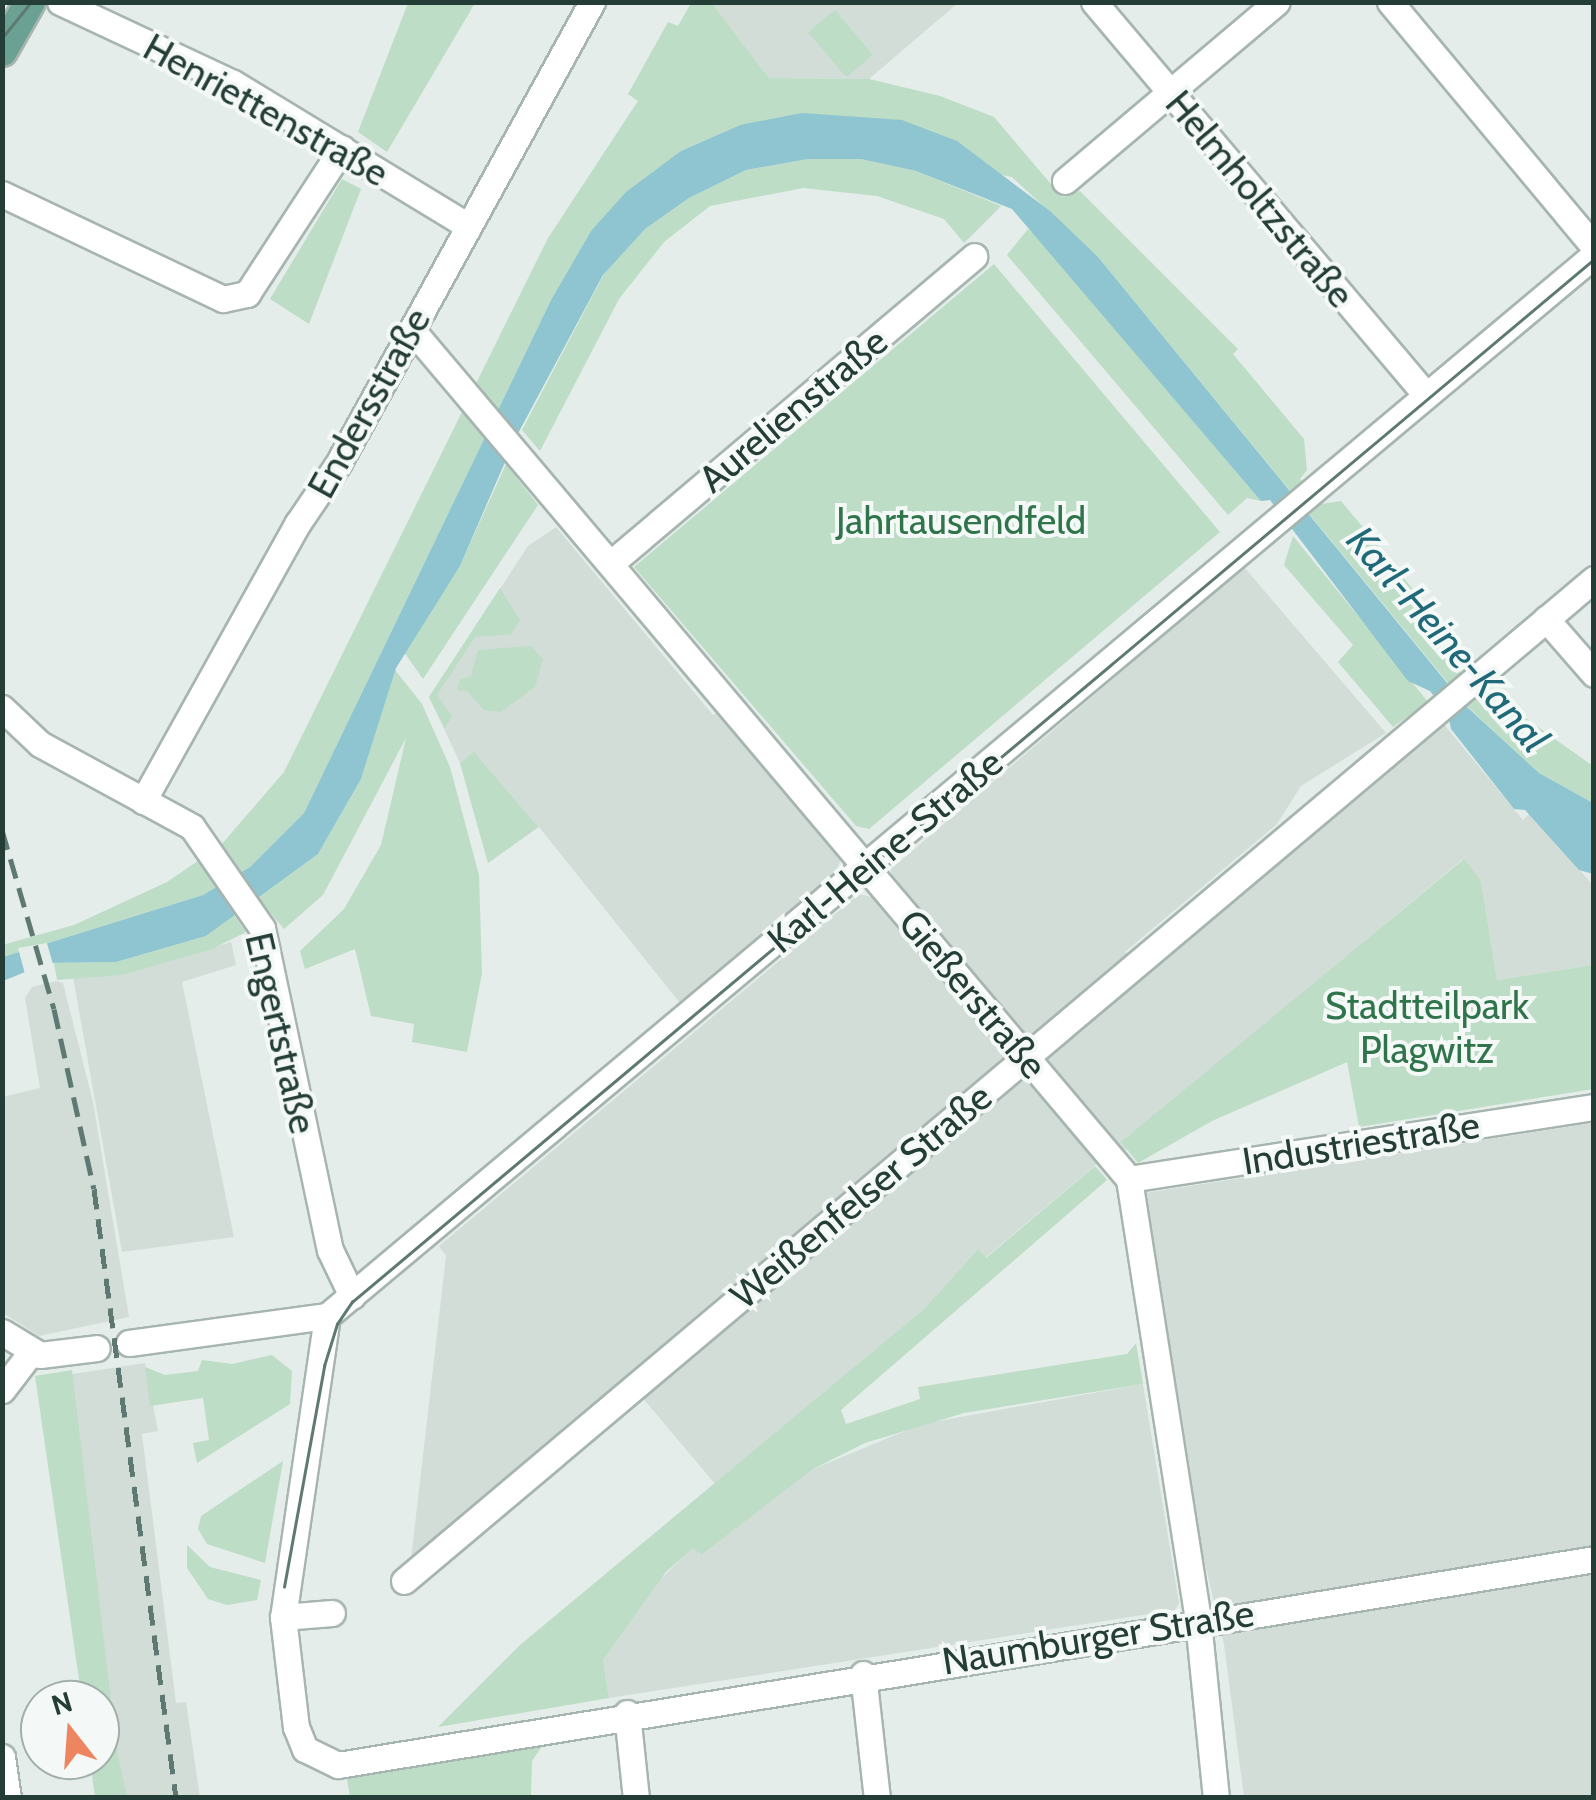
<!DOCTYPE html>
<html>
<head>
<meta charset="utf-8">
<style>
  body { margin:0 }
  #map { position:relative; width:1596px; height:1800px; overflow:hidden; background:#e4ede9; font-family:Cabin,sans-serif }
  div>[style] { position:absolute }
  .built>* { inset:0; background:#d2ddd8 }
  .green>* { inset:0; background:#bdddc6 }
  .water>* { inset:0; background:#8ec5d0 }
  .pier>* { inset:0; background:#e4ede9 }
  .roads { filter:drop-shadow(2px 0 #a7b5b0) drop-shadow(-2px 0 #a7b5b0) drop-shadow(0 2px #a7b5b0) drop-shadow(0 -2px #a7b5b0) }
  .minor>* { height:25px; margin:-12.5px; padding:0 12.5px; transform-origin:12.5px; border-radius:12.5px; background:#fff }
  .major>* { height:30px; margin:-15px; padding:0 15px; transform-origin:15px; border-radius:15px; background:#6aa193 }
  .tram>* { height:2.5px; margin:-1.25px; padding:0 1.25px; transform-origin:1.25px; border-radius:1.25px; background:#5e7972 }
  .rail>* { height:5px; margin-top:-2.5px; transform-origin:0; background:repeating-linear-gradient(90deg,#5e7972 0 20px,transparent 0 30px) }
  span { translate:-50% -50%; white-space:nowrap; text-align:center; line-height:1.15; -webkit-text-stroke:8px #f4f9f7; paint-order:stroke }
  .street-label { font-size:38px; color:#243e37 }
  .park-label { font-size:38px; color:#2f744a }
  .water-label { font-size:40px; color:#1f6979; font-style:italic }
  .frame { position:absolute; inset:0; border:5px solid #243e37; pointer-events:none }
  .north { position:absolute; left:20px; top:1680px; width:100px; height:100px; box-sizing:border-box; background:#f4f9f7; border:2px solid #a1aeaa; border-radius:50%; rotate:343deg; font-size:28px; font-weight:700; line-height:40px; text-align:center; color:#243e37 }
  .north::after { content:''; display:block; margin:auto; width:35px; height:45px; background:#ee8561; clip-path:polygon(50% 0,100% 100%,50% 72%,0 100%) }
</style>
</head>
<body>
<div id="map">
  <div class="built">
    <div style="clip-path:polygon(712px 3px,958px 3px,869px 79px,769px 78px)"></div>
    <div style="clip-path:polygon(556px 527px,713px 715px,726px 709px,843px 853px,836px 873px,680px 1003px,539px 827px,488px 863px,460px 763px,429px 697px,528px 546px)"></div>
    <div style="clip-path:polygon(1244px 567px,1386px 733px,1301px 786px,1277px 824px,1125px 952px,1132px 956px,1025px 1041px,892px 883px,891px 869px)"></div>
    <div style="clip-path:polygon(1443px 723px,1523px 820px,1529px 814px,1593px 885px,1593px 965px,1497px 980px,1481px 881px,1463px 859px,1122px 1143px,1127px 1149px,1120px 1156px,1042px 1064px,1045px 1052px,1428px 728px,1432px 732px)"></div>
    <div style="clip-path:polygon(859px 894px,875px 898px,1008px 1057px,410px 1568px,446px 1256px,439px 1246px)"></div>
    <div style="clip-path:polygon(231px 942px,236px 965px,182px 982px,234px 1237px,122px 1252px,73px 977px,123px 975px)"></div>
    <div style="clip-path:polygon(56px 981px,63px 983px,93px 1102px,129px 1317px,39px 1336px,3px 1313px,2px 1097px,40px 1088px,25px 998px,32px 987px)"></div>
    <div style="clip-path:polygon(1022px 1076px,1098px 1163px,985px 1258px,977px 1250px,923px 1310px,716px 1485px,641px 1396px)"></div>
    <div style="clip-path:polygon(1593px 1123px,1593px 1797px,1244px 1797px,1224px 1644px,1192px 1509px,1145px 1193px)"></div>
    <div style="clip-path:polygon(145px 1363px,158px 1431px,142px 1434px,176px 1703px,186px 1702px,200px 1797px,99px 1797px,100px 1700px,66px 1375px)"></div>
    <div style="clip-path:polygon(1143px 1384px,1179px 1603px,1175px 1610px,609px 1698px,603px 1660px,648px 1592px,693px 1547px,700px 1555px,813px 1469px,922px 1424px)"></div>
  </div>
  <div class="green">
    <div style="clip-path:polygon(408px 3px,475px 3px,387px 152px,358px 132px)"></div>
    <div style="clip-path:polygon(691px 3px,712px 3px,769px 78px,869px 79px,940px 96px,994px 117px,1062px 197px,1080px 191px,1238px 349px,1233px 354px,1304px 439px,1307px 470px,1300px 479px,1321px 504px,1341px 501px,1376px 543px,1435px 617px,1430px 635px,1462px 673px,1593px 766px,1593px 803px,1539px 773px,1467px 706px,1098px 257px,1012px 177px,740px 125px,681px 151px,591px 231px,551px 300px,304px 813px,250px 867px,203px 895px,3px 957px,2px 945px,74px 925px,167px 882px,220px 846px,284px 772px,548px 238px,638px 101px,628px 94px,668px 22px,678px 26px)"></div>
    <div style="clip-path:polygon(835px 10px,873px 55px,846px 77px,808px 32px)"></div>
    <div style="clip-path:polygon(808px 159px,861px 159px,916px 171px,1001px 206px,964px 243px,944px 219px,877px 196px,803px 188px,710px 206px,664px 242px,619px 299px,540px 451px,522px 430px,605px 272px,645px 229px,689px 198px,746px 170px)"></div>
    <div style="clip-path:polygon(342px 179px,361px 189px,309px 324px,270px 299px)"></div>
    <div style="clip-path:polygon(1028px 229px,1037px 237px,1261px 501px,1247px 498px,1228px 515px,1007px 255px)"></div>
    <div style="clip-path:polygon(994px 264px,1220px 532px,869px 829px,856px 826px,634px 567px)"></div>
    <div style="clip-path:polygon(506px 464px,538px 505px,423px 679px,404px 652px,460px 566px)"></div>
    <div style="clip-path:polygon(1293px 536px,1428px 702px,1393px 727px,1338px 662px,1353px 645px,1284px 565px)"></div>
    <div style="clip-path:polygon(500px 588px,520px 620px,512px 634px,475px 637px,437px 695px,452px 716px,445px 728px,429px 697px)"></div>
    <div style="clip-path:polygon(531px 646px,543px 659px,535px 687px,501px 712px,484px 710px,467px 691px,457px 690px,460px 679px,471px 676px,478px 650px)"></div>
    <div style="clip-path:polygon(395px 670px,422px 704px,450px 767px,479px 875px,482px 973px,467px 1052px,412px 1042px,414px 1024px,371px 1016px,355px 949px,305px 969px,300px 951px,344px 909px,381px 845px,406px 738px,323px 895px,284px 929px,258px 898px,318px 854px,361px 779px)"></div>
    <div style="clip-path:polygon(474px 752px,538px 827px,488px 863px,460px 763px)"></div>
    <div style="clip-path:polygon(1464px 859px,1481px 881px,1497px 980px,1593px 965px,1593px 1089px,1359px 1127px,1347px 1062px,1212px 1121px,1138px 1163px,1121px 1142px)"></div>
    <div style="clip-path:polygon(234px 915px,246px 932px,212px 949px,123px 975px,57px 980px,54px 963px,116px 962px,206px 936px)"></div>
    <div style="clip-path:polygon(1095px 1166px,1107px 1180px,841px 1410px,846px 1424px,920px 1399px,918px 1387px,1127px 1354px,1136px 1343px,1143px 1384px,964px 1413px,865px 1443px,813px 1469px,701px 1555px,693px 1548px,666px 1572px,603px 1660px,609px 1698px,438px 1727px,520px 1645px,923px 1310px,978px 1249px,986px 1258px)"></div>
    <div style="clip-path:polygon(272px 1355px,292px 1371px,290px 1404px,197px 1463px,193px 1443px,209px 1440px,203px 1398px,150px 1406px,145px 1367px,165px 1375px,198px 1371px,202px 1360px,232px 1364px)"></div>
    <div style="clip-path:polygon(72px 1370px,117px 1751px,127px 1797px,95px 1797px,90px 1760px,100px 1760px,100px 1700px,82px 1700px,35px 1376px)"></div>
    <div style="clip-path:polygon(283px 1461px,265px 1563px,207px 1544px,198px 1529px,201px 1516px)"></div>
    <div style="clip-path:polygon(187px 1545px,210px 1567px,261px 1580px,257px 1600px,227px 1605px,208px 1599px,187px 1568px)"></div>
    <div style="clip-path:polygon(542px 1746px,532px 1761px,531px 1797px,350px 1797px,346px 1774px)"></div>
  </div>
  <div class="water">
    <div style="clip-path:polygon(802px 113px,902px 120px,957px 141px,1050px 211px,1098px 257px,1466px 706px,1539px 773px,1593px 803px,1593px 874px,1579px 870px,1525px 810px,1514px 809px,1451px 729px,1448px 713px,1430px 691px,1408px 681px,1270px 500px,1261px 501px,1012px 209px,916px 171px,861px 159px,808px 159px,746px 170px,689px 198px,645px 229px,603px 275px,515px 439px,460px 566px,396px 668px,361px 779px,318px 854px,206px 936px,116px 962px,47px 963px,3px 981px,3px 957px,203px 895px,250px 867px,304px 813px,551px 300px,591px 231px,626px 192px,681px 151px,740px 125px)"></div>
  </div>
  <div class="pier">
    <div style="clip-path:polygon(47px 943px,54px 968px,25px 974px,18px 948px)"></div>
  </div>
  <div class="roads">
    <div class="minor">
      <div style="left:60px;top:2px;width:191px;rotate:25.1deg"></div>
      <div style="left:233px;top:83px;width:275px;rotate:31.3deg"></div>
      <div style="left:1094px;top:2px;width:514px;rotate:49.81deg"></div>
      <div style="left:1390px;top:2px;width:319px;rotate:50.2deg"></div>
      <div style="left:1065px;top:181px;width:277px;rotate:-40.2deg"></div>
      <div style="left:2px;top:194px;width:245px;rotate:25.4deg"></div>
      <div style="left:223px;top:299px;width:25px;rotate:-12deg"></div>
      <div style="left:247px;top:294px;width:174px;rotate:-56.9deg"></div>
      <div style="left:413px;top:331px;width:1110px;rotate:49.82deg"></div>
      <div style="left:1129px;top:1179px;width:447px;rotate:81.1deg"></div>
      <div style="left:1198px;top:1621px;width:178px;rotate:84.2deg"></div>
      <div style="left:610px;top:564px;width:477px;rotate:-40.2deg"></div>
      <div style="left:1546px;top:619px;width:73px;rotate:48.9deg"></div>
      <div style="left:2px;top:708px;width:52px;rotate:43.5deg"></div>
      <div style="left:40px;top:744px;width:173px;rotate:28.6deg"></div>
      <div style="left:192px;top:827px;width:123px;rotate:55.3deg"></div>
      <div style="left:262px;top:928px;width:329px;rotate:78.1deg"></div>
      <div style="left:330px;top:1250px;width:51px;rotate:64.4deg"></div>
      <div style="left:143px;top:801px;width:318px;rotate:-60.9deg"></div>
      <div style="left:298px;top:523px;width:71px;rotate:-55.9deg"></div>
      <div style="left:338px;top:464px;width:527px;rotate:-61.2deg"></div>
      <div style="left:1129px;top:1179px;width:471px;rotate:-8.8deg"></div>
      <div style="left:327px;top:1316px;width:304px;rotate:98.3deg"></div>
      <div style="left:283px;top:1617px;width:111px;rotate:83.3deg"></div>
      <div style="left:296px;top:1727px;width:24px;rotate:68deg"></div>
      <div style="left:305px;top:1749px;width:37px;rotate:26deg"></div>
      <div style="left:338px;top:1765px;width:1273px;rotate:-9.31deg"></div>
      <div style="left:2px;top:1332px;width:44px;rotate:31.2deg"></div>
      <div style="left:40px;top:1355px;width:57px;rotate:-7deg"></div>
      <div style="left:129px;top:1343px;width:200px;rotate:-7.8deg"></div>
      <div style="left:327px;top:1316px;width:1653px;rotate:-39.94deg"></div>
      <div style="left:2px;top:1390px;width:49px;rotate:-52.4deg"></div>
      <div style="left:404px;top:1581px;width:1556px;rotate:-40.1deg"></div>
      <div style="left:283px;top:1617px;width:49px;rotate:-4.7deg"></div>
      <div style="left:863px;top:1674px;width:125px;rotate:83.6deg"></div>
      <div style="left:627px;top:1713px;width:85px;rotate:84deg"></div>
      <div style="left:2px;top:1757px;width:41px;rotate:81.7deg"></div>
    </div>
    <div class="major">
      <div style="left:2px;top:51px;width:56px;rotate:-60.3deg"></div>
    </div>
  </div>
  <div class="tram">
    <div style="left:2px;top:38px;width:46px;rotate:-51.1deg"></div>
    <div style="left:284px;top:1587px;width:225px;rotate:-79.7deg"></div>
    <div style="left:324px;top:1366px;width:44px;rotate:-72.8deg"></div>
    <div style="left:337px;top:1324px;width:27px;rotate:-56deg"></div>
    <div style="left:352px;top:1302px;width:1622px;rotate:-40.02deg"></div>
  </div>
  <div class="rail">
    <div style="left:2px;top:830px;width:186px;rotate:73.8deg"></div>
    <div style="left:54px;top:1009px;width:184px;rotate:77.5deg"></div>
    <div style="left:94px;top:1189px;width:614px;rotate:82.33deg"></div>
  </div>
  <div class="street-label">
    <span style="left:266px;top:110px;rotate:29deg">Henriettenstraße</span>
    <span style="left:1260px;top:199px;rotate:50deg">Helmholtzstraße</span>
    <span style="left:369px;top:403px;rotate:-61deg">Endersstraße</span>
    <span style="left:793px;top:410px;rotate:-40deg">Aurelienstraße</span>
    <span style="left:885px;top:851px;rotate:-40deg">Karl-Heine-Straße</span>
    <span style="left:973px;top:994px;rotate:50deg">Gießerstraße</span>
    <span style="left:281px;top:1033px;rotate:77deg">Engertstraße</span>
    <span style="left:1361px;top:1143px;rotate:-9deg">Industriestraße</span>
    <span style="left:861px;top:1196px;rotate:-40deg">Weißenfelser Straße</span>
    <span style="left:1098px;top:1637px;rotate:-9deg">Naumburger Straße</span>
  </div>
  <div class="park-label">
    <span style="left:961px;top:521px">Jahrtausendfeld</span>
    <span style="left:1427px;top:1028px">Stadtteilpark<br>Plagwitz</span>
  </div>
  <div class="water-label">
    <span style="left:1448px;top:639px;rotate:49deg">Karl-Heine-Kanal</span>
  </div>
  <div class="frame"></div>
  <div class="north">N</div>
</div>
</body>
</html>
